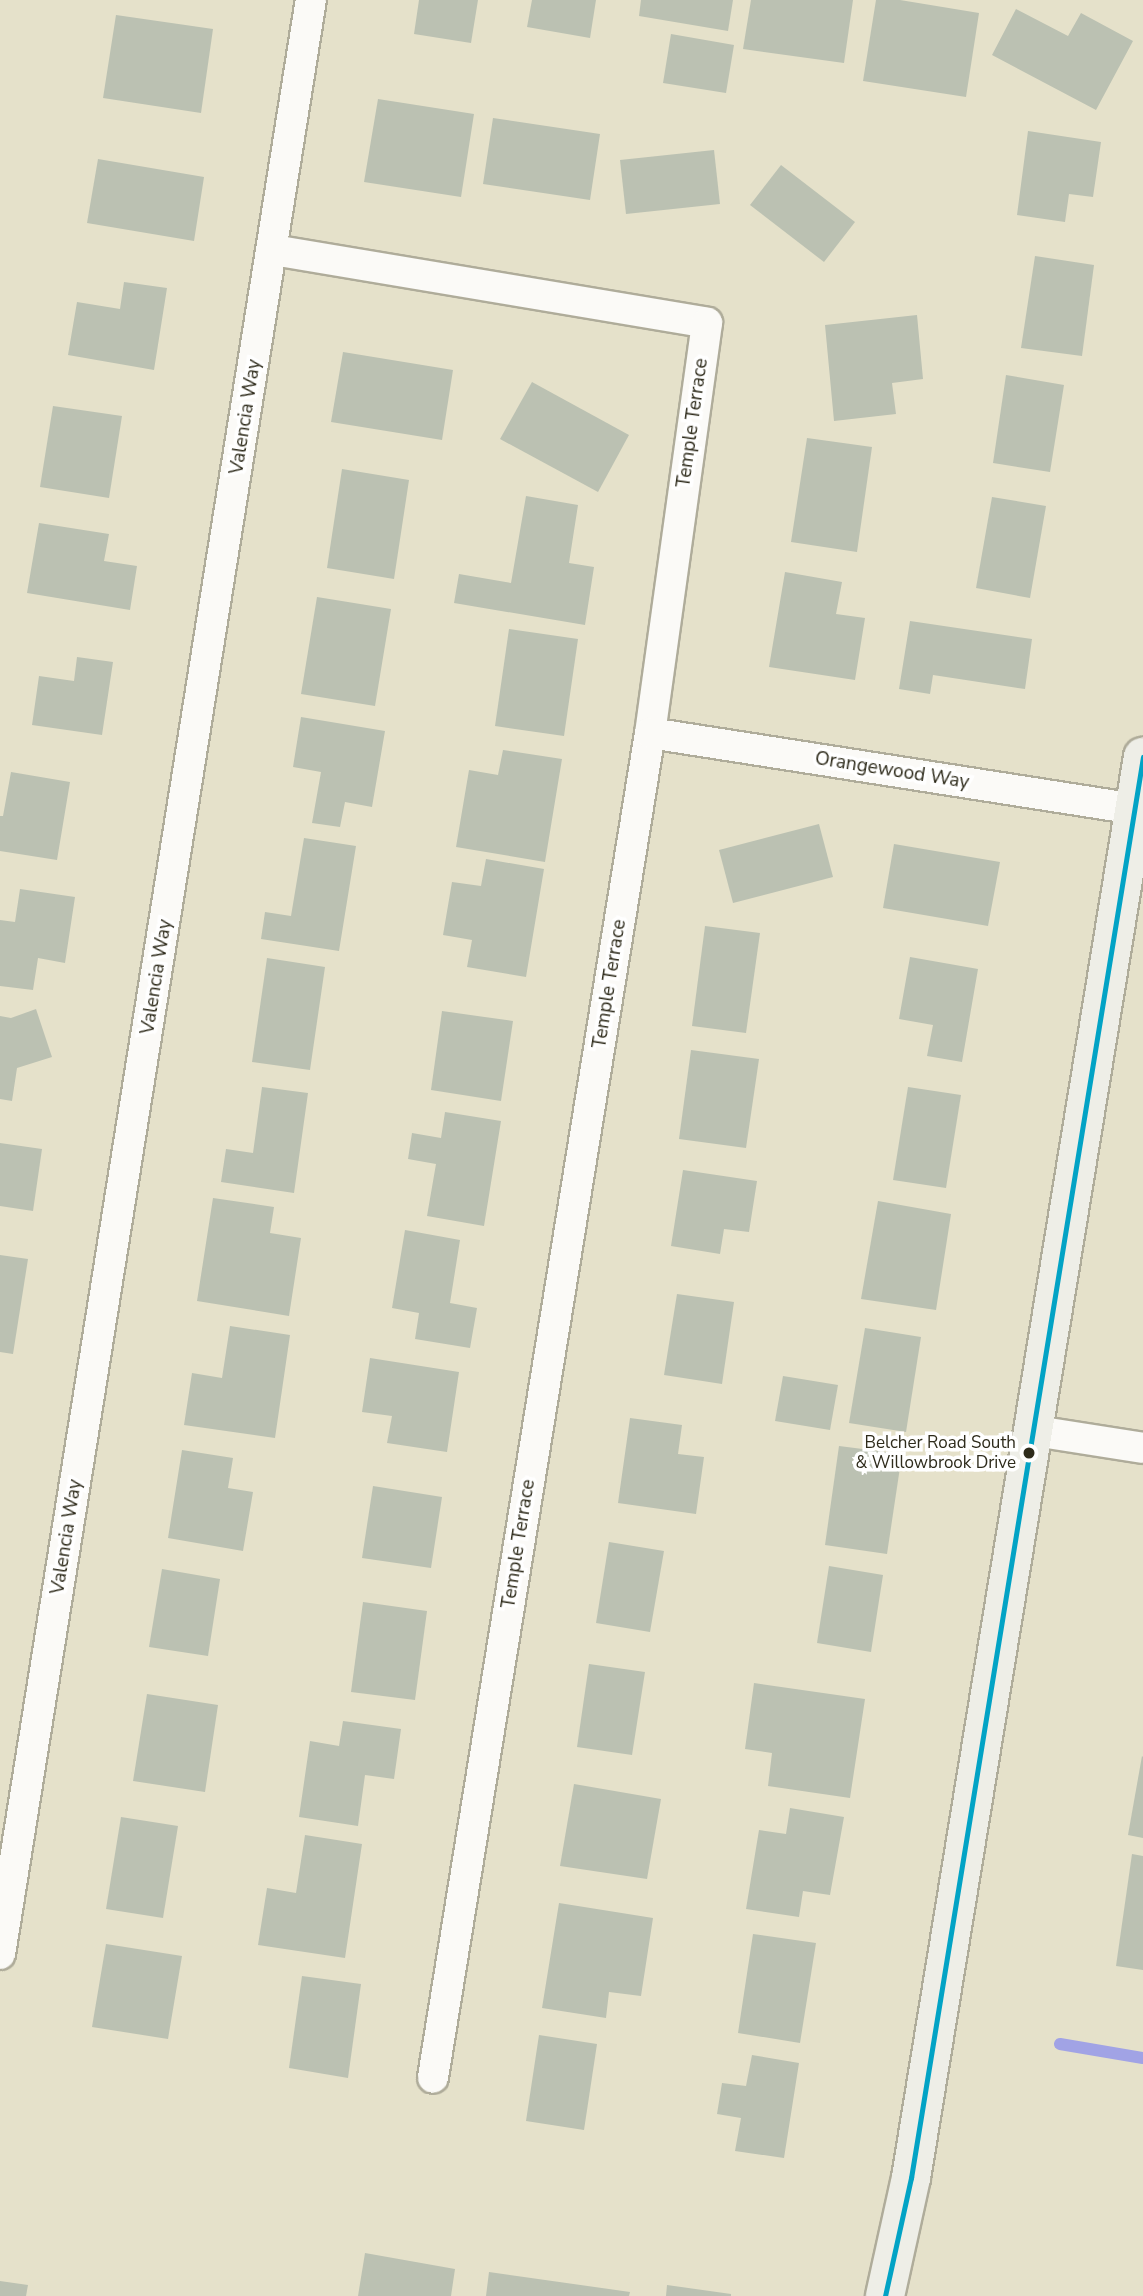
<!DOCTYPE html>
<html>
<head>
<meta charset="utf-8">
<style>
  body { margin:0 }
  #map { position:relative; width:1143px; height:2296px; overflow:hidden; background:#e5e1ca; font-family:"Nunito Sans",sans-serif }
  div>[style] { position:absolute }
  .stream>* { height:12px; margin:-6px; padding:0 6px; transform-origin:6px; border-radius:6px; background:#a1a3e5 }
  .building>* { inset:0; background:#bbc1b2 }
  .roads { filter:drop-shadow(2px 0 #afac9a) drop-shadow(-2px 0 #afac9a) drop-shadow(0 2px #afac9a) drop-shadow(0 -2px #afac9a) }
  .minor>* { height:30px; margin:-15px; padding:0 15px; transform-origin:15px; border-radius:15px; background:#fbfaf7 }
  .secondary>* { height:38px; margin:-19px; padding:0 19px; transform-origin:19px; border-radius:19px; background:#eeeee7 }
  .bus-1>* { height:5px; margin:-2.5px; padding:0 2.5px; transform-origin:2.5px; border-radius:2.5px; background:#02a3c5 }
  .dots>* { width:19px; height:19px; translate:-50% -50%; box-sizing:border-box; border:4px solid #fff; border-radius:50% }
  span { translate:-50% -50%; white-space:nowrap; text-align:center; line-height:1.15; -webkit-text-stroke:7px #fff; paint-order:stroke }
  .bus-label { font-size:17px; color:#2e2b1b }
  .right { translate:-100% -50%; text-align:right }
  .street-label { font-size:19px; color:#2e2b1b }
</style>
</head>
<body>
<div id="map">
  <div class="stream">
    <div style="left:1060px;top:2044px;width:84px;rotate:9.6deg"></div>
  </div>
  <div class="building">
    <div style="clip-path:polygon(419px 0,478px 0,471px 43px,414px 34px)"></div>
    <div style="clip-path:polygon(532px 0,596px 0,590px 38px,527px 27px)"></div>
    <div style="clip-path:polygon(641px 0,733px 0,728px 31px,639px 16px)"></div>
    <div style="clip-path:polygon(751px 0,853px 0,844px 63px,743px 49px)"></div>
    <div style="clip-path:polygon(876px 0,900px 0,979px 13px,966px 97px,863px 81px)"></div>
    <div style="clip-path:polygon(1016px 9px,1068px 36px,1081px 13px,1133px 41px,1096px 110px,992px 55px)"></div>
    <div style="clip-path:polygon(116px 15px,213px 29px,201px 113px,103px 98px)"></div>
    <div style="clip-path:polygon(671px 34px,734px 45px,726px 93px,663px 83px)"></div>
    <div style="clip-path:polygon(378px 99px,474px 114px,461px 197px,364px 182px)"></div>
    <div style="clip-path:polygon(493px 118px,600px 134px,590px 200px,483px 184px)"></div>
    <div style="clip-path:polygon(1028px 131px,1101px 142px,1093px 197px,1069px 194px,1065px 222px,1017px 215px)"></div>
    <div style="clip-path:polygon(714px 150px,720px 204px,626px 214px,620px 160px)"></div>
    <div style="clip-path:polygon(98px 159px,204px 177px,194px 241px,87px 223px)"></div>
    <div style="clip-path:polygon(781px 165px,855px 222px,824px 262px,750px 205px)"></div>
    <div style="clip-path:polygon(1035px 256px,1094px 265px,1082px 356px,1021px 348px)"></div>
    <div style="clip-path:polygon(124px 282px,167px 288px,154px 370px,68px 355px,77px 302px,120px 309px)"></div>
    <div style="clip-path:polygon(917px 315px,923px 379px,892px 383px,896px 414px,834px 421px,825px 325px)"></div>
    <div style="clip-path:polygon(343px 352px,453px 370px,442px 440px,331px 422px)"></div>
    <div style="clip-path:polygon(1006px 375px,1064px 385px,1050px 472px,993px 463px)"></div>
    <div style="clip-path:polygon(532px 382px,629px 435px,598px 492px,500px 439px)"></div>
    <div style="clip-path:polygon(53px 406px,122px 416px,109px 498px,40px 487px)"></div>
    <div style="clip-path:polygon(807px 438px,872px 447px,857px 552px,791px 542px)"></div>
    <div style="clip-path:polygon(342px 469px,409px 480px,394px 579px,327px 568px)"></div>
    <div style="clip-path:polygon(526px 496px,578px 505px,569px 563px,594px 567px,585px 625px,454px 603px,459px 574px,511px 583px)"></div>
    <div style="clip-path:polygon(992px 497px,1046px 506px,1030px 598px,976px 588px)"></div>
    <div style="clip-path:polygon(39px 523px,109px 534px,104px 561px,137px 566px,130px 610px,27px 593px)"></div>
    <div style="clip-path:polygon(785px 572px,842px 582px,836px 614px,865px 618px,855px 680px,769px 667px)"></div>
    <div style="clip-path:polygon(317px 597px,391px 609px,375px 706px,301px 694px)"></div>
    <div style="clip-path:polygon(910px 621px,1032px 639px,1025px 689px,933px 675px,930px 694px,899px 689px)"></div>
    <div style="clip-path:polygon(509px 629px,578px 639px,564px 736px,495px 726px)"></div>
    <div style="clip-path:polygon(77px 657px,113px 662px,102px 735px,32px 725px,39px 676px,74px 681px)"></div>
    <div style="clip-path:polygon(301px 717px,385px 731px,372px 807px,345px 802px,340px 827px,312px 823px,321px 772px,293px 767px)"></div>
    <div style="clip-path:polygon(503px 750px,562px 759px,545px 862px,456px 847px,469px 770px,498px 775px)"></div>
    <div style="clip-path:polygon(11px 772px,70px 782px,57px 860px,0 851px,0 816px,3px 816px)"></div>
    <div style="clip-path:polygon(819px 824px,833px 877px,733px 903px,719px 850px)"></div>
    <div style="clip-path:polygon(304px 838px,356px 846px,339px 951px,261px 939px,265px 912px,291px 916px)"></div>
    <div style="clip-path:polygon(894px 844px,1000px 862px,988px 926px,883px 908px)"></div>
    <div style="clip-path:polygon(486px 859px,544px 869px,526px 977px,467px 967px,472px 940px,443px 935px,452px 882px,481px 886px)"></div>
    <div style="clip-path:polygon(20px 889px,75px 897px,65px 963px,38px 958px,33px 990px,0 986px,0 920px,15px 922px)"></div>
    <div style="clip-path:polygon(705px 926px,760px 933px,746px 1033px,692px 1026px)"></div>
    <div style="clip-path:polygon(910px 957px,978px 969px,962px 1062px,927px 1056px,933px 1025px,899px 1019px)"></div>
    <div style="clip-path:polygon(267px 958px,325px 967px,310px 1070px,252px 1062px)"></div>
    <div style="clip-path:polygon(36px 1009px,52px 1057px,17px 1068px,12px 1101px,0 1099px,0 1016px,11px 1018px)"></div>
    <div style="clip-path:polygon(442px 1011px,513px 1021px,501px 1101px,431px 1090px)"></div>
    <div style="clip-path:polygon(691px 1050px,759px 1059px,746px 1148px,679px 1139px)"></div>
    <div style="clip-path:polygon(262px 1087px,308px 1093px,294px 1193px,221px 1182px,226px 1149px,253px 1153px)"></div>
    <div style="clip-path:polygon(908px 1087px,961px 1095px,946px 1188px,893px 1180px)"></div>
    <div style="clip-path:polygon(445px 1112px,501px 1121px,484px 1226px,427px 1216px,436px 1164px,408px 1159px,412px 1133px,441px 1138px)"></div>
    <div style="clip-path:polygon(0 1143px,42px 1149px,33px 1211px,0 1206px)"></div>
    <div style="clip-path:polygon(683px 1170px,757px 1181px,749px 1232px,724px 1229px,720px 1254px,671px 1246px)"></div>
    <div style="clip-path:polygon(213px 1198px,274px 1207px,270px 1233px,301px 1238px,289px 1316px,197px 1301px)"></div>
    <div style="clip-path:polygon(878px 1201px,951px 1214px,936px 1310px,861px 1299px)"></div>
    <div style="clip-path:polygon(405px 1230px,460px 1240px,450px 1303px,477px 1308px,470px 1348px,415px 1339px,419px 1313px,392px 1308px)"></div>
    <div style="clip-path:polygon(0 1255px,28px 1259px,13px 1354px,0 1352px)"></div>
    <div style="clip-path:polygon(677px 1294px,734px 1302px,722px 1384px,664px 1375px)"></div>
    <div style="clip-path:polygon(230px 1326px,290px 1335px,275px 1438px,184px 1425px,192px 1373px,222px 1378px)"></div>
    <div style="clip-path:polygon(865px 1328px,921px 1337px,906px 1432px,849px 1423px)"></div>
    <div style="clip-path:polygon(370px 1358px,459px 1372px,447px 1452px,387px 1443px,392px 1416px,362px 1412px)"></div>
    <div style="clip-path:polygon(783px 1376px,838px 1385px,830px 1430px,775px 1421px)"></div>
    <div style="clip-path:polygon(630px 1418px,682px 1425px,678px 1454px,704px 1457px,696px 1514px,618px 1503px)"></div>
    <div style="clip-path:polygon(839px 1446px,902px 1454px,887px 1554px,825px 1545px)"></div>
    <div style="clip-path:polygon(182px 1450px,233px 1458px,228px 1488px,253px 1492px,243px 1551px,168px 1538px)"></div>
    <div style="clip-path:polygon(373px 1486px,442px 1497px,431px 1568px,362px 1558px)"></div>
    <div style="clip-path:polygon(609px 1542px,664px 1551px,650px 1632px,596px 1623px)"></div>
    <div style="clip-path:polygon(829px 1566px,883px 1575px,871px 1652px,817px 1643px)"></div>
    <div style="clip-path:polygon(162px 1569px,220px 1579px,208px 1656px,149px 1647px)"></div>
    <div style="clip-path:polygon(363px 1602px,427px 1611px,415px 1700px,351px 1692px)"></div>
    <div style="clip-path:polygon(589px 1664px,645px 1672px,632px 1755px,577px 1747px)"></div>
    <div style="clip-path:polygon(754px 1683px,865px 1699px,850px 1798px,768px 1786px,772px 1753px,745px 1749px)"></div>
    <div style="clip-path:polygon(147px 1694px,218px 1705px,205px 1792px,133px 1781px)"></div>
    <div style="clip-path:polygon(343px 1721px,401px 1729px,394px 1779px,365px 1775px,358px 1826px,299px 1817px,310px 1741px,339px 1746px)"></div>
    <div style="clip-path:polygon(1142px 1756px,1143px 1757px,1143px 1838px,1128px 1835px)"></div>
    <div style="clip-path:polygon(574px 1784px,661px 1799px,647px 1879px,560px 1866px)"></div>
    <div style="clip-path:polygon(790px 1808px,844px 1817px,830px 1895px,803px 1891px,799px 1917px,746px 1909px,759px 1830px,786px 1834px)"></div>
    <div style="clip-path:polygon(121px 1817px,178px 1826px,163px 1918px,106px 1909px)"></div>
    <div style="clip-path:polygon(305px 1835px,362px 1844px,345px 1958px,258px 1945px,267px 1888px,296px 1893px)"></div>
    <div style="clip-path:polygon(1132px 1854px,1143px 1856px,1143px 1970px,1116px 1966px)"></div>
    <div style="clip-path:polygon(559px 1903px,653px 1918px,641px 1996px,609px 1992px,606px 2018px,542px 2008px)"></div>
    <div style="clip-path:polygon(753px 1934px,816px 1943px,800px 2043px,738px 2033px)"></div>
    <div style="clip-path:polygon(106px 1944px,182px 1956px,168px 2039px,92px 2027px)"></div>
    <div style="clip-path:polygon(302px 1976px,361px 1984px,348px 2078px,289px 2068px)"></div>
    <div style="clip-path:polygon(539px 2035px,597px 2044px,584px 2130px,526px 2121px)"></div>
    <div style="clip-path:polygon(752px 2055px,799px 2063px,784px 2158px,735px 2151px,741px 2118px,717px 2114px,722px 2083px,746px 2086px)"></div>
    <div style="clip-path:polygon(365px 2253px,455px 2269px,451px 2296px,358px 2296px)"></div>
    <div style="clip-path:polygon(489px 2272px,630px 2292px,629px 2296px,486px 2296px)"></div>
    <div style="clip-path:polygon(0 2281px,28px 2285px,26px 2296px,0 2296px)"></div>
    <div style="clip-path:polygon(667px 2285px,731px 2294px,731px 2296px,666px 2296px)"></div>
  </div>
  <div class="roads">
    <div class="minor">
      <div style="left:273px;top:250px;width:440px;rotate:9.5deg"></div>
      <div style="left:707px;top:323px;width:414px;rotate:97.9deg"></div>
      <div style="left:650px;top:733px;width:1362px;rotate:99.17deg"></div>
      <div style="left:650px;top:733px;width:490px;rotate:8.9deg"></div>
      <div style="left:1035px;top:1431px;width:109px;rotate:8.9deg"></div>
      <div style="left:0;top:1954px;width:1979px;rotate:-80.96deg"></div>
    </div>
    <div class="secondary">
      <div style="left:885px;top:2296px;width:121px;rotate:-77.6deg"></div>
      <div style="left:911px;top:2178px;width:1440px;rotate:-80.73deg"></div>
    </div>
  </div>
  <div class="bus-1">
    <div style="left:885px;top:2296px;width:121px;rotate:-77.6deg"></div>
    <div style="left:911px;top:2178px;width:1440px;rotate:-80.73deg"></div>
  </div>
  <div class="dots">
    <div style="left:1029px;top:1453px;background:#2e2b1b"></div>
  </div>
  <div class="bus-label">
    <span class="right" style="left:1016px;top:1453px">Belcher Road South<br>&amp; Willowbrook Drive</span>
  </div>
  <div class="street-label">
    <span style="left:246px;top:417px;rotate:-81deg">Valencia Way</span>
    <span style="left:693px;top:423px;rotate:-82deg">Temple Terrace</span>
    <span style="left:892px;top:771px;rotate:9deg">Orangewood Way</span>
    <span style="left:157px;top:977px;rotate:-81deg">Valencia Way</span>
    <span style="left:610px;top:984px;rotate:-81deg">Temple Terrace</span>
    <span style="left:67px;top:1537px;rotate:-81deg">Valencia Way</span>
    <span style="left:519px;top:1544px;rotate:-81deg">Temple Terrace</span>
  </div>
</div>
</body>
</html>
